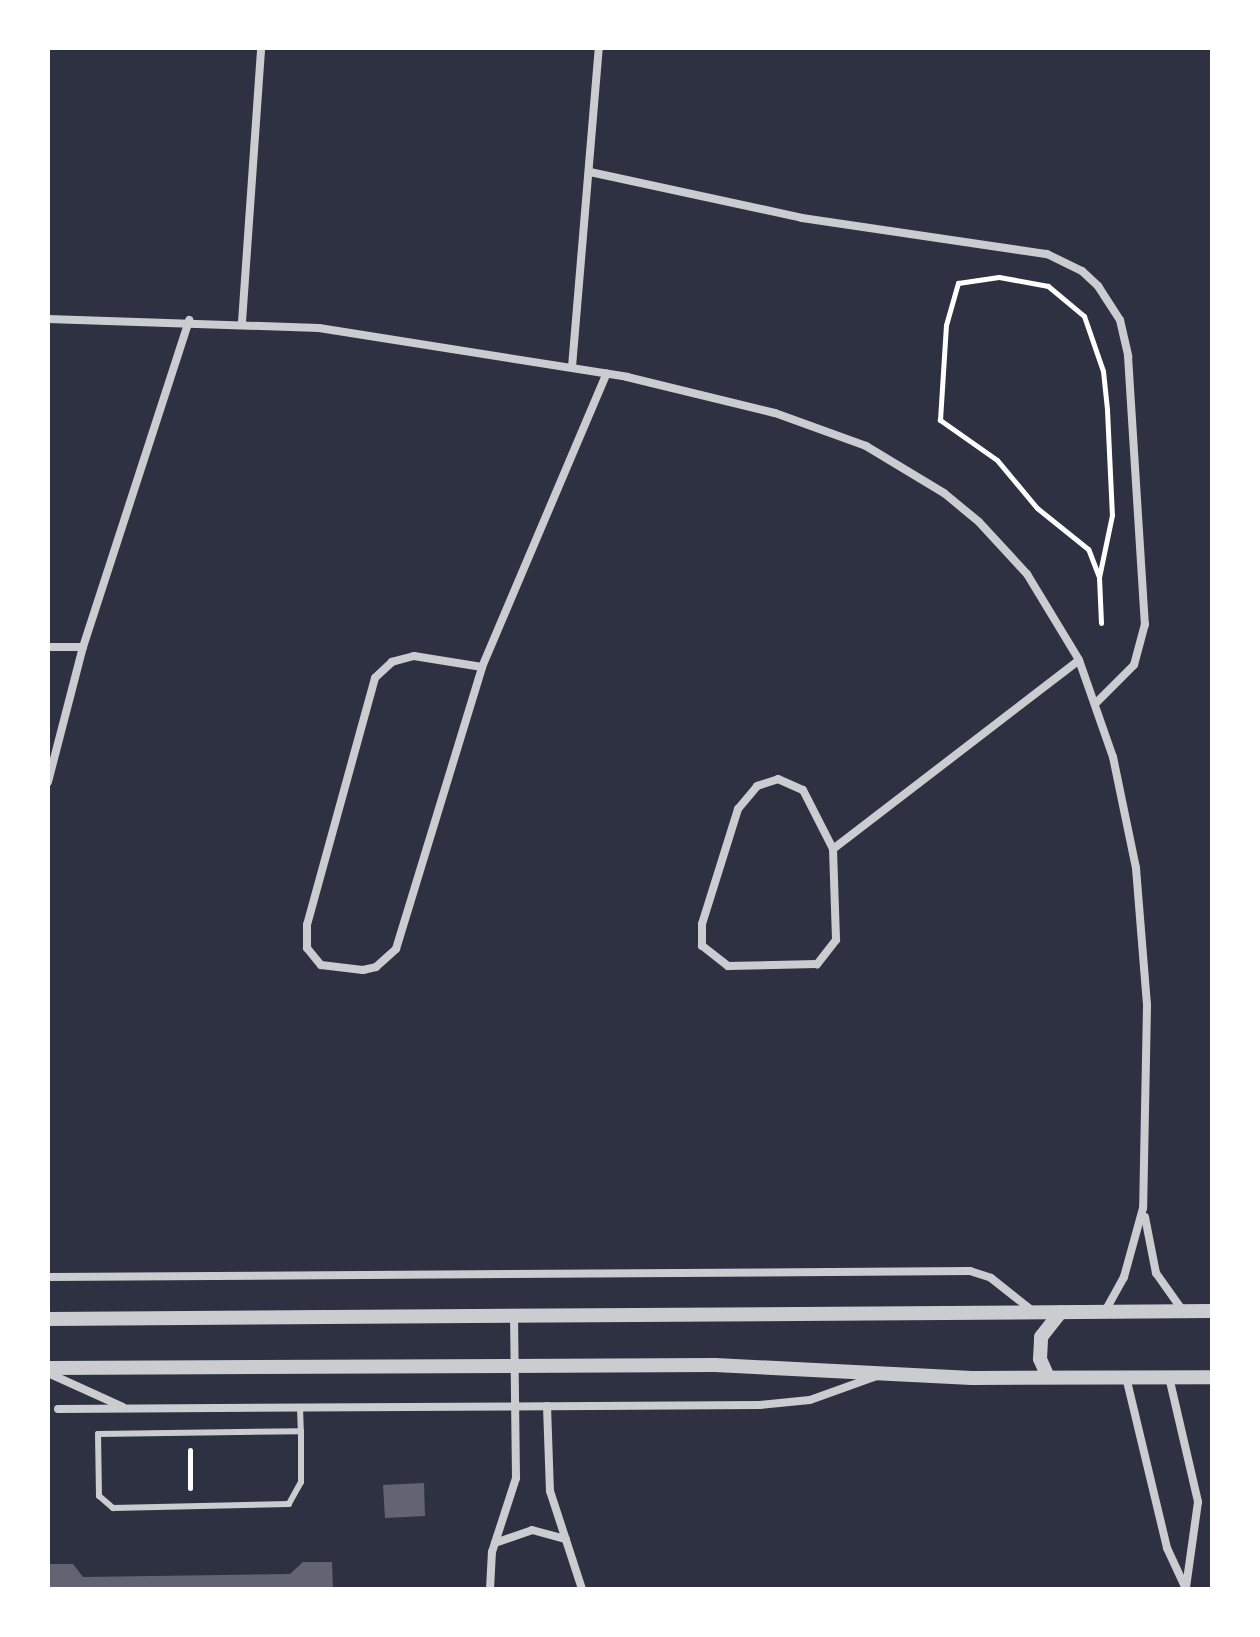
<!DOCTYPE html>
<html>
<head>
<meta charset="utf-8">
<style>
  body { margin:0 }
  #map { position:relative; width:1260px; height:1637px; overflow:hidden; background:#2d3142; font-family:"Roboto Serif",serif }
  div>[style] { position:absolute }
  .building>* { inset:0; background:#626471 }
  .path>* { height:5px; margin:-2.5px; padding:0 2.5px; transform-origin:2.5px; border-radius:2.5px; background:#fff }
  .service>* { height:6px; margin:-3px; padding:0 3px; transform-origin:3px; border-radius:3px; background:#caccd0 }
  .minor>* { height:8px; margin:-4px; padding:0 4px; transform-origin:4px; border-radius:4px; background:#caccd0 }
  .tertiary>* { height:14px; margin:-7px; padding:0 7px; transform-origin:7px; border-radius:7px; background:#caccd0 }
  span { translate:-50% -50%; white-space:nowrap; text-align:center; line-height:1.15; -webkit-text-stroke:6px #fff; paint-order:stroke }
  .frame { position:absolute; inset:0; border:50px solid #fff; pointer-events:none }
</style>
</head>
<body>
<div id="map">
  <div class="building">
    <div style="clip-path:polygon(424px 1483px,425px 1516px,385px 1518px,383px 1485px)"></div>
    <div style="clip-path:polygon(303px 1562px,332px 1562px,333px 1589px,48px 1589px,48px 1564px,73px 1564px,83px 1577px,290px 1574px)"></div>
  </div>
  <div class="path">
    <div style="left:1099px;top:577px;width:30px;rotate:-111deg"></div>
    <div style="left:1088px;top:549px;width:65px;rotate:-141.2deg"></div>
    <div style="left:1037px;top:508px;width:62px;rotate:-129.8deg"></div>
    <div style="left:997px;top:460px;width:70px;rotate:-144.9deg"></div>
    <div style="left:940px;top:420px;width:95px;rotate:-86.4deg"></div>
    <div style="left:946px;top:325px;width:44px;rotate:-74.1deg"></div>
    <div style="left:958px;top:283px;width:41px;rotate:-8.3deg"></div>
    <div style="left:999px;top:277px;width:50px;rotate:10.4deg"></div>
    <div style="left:1048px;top:286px;width:47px;rotate:39.8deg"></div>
    <div style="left:1084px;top:316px;width:58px;rotate:70.9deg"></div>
    <div style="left:1103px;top:371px;width:39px;rotate:84deg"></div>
    <div style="left:1107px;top:410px;width:105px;rotate:87.3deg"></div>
    <div style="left:1112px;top:515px;width:63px;rotate:101.8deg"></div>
    <div style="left:1099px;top:577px;width:46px;rotate:87.5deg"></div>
    <div style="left:190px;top:1488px;width:38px;rotate:-90deg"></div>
  </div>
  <div class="service">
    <div style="left:300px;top:1407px;width:24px;rotate:88deg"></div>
    <div style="left:301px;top:1431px;width:51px;rotate:90deg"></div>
    <div style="left:301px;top:1482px;width:25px;rotate:119deg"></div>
    <div style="left:289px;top:1504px;width:176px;rotate:178.7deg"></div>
    <div style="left:113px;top:1508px;width:18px;rotate:-139deg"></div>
    <div style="left:99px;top:1496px;width:62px;rotate:-90.9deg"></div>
    <div style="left:98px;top:1434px;width:203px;rotate:-0.8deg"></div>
  </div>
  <div class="minor">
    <div style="left:590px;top:172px;width:217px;rotate:12.2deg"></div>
    <div style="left:802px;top:218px;width:248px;rotate:8.4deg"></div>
    <div style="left:1047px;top:254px;width:39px;rotate:26deg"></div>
    <div style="left:1082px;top:271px;width:22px;rotate:43deg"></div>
    <div style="left:1098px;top:286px;width:40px;rotate:57.1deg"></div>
    <div style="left:1120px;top:320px;width:37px;rotate:77deg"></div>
    <div style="left:1128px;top:356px;width:269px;rotate:86.4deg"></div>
    <div style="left:1145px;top:624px;width:42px;rotate:105deg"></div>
    <div style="left:1134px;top:665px;width:54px;rotate:135deg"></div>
    <div style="left:48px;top:319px;width:271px;rotate:1.9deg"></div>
    <div style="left:319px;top:328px;width:312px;rotate:9deg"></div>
    <div style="left:627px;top:377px;width:152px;rotate:13.7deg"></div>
    <div style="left:775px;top:413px;width:97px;rotate:19.9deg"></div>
    <div style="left:866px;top:446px;width:91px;rotate:31.1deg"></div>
    <div style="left:944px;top:493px;width:45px;rotate:39.6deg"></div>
    <div style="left:979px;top:522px;width:71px;rotate:47.3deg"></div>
    <div style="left:1027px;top:574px;width:100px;rotate:58.8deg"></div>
    <div style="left:1079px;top:660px;width:103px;rotate:70.7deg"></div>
    <div style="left:1113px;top:757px;width:113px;rotate:78.3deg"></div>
    <div style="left:1136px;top:868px;width:138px;rotate:85.4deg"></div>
    <div style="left:1147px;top:1006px;width:202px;rotate:91.1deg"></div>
    <div style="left:1143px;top:1208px;width:72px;rotate:105.4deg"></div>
    <div style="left:1124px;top:1277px;width:39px;rotate:119deg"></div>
    <div style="left:242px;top:322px;width:275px;rotate:-86deg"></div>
    <div style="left:572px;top:367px;width:320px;rotate:-85.2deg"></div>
    <div style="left:48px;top:647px;width:35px"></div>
    <div style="left:482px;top:667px;width:69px;rotate:-170.8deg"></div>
    <div style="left:414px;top:656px;width:23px;rotate:165deg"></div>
    <div style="left:392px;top:662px;width:23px;rotate:137deg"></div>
    <div style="left:375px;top:678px;width:256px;rotate:105.4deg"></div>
    <div style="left:307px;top:925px;width:23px;rotate:90deg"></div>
    <div style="left:307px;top:948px;width:22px;rotate:51deg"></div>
    <div style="left:321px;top:965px;width:42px;rotate:6.8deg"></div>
    <div style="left:363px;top:970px;width:13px;rotate:-13deg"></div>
    <div style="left:376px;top:967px;width:27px;rotate:-42deg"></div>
    <div style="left:396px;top:949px;width:295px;rotate:-73deg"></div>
    <div style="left:482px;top:667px;width:319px;rotate:-67deg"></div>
    <div style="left:778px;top:779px;width:27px;rotate:24deg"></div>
    <div style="left:803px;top:790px;width:66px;rotate:63deg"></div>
    <div style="left:833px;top:849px;width:91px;rotate:88.1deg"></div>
    <div style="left:836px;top:940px;width:31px;rotate:128deg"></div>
    <div style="left:817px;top:964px;width:89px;rotate:178.7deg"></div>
    <div style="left:728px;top:966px;width:33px;rotate:-142deg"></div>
    <div style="left:702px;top:946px;width:22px;rotate:-90deg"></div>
    <div style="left:702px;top:924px;width:121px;rotate:-72.6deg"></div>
    <div style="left:738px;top:809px;width:30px;rotate:-50deg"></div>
    <div style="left:757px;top:786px;width:22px;rotate:-18deg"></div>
    <div style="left:48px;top:782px;width:139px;rotate:-75.5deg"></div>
    <div style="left:83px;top:647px;width:344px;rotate:-72deg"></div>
    <div style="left:833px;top:849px;width:310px;rotate:-37.5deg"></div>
    <div style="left:1145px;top:1217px;width:57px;rotate:78.9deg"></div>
    <div style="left:1156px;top:1273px;width:47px;rotate:54.6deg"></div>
    <div style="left:48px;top:1277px;width:922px;rotate:-0.37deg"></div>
    <div style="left:970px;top:1271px;width:22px;rotate:18deg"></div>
    <div style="left:991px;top:1278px;width:55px;rotate:38.3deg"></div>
    <div style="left:48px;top:1373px;width:82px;rotate:24.4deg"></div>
    <div style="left:1126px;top:1377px;width:176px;rotate:76.5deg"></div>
    <div style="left:1167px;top:1548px;width:45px;rotate:65.1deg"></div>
    <div style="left:1169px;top:1377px;width:128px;rotate:76.9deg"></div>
    <div style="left:1198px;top:1502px;width:86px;rotate:98deg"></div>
    <div style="left:547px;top:1406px;width:85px;rotate:88deg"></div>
    <div style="left:550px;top:1491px;width:103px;rotate:71.9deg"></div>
    <div style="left:58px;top:1409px;width:702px;rotate:-0.33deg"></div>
    <div style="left:760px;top:1405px;width:50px;rotate:-5.7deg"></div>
    <div style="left:810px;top:1400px;width:71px;rotate:-19.7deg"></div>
    <div style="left:495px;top:1543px;width:39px;rotate:-19deg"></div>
    <div style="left:532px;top:1530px;width:35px;rotate:15deg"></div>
    <div style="left:490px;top:1589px;width:37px;rotate:-87deg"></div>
    <div style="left:492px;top:1552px;width:78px;rotate:-72deg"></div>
    <div style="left:516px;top:1478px;width:162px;rotate:-90.7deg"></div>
  </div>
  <div class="tertiary">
    <div style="left:48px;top:1319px;width:1164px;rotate:-0.39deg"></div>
    <div style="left:48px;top:1368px;width:667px;rotate:-0.26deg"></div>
    <div style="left:715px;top:1365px;width:257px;rotate:2.9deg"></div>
    <div style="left:972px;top:1378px;width:240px;rotate:-0.2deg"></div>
    <div style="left:1048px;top:1377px;width:20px;rotate:-114deg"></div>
    <div style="left:1040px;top:1359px;width:22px;rotate:-87deg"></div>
    <div style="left:1041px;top:1337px;width:31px;rotate:-52deg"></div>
  </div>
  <div class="frame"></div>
</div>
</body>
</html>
